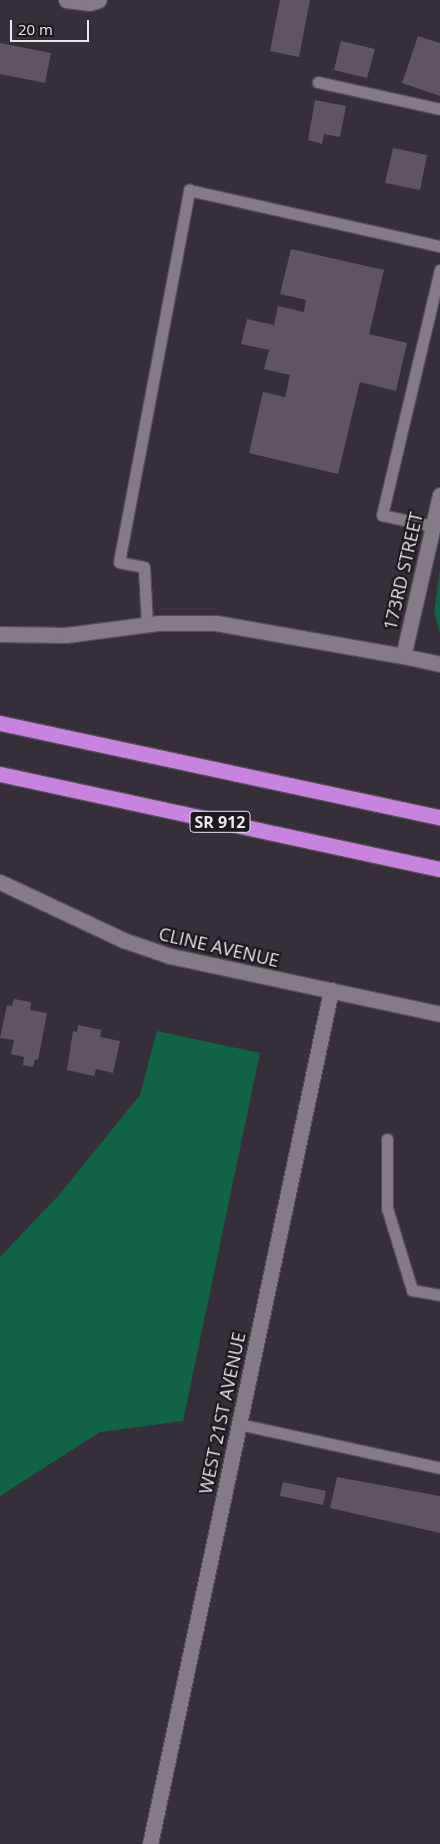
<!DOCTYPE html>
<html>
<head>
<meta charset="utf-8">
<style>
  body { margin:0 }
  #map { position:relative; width:440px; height:1844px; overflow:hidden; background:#362f39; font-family:"Open Sans",sans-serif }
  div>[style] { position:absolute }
  .green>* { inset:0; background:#106445 }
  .building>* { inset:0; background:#5e5561 }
  .roads { filter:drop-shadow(1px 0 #534d55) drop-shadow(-1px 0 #534d55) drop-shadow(0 1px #534d55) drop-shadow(0 -1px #534d55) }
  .lane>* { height:11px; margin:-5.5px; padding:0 5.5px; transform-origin:5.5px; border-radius:5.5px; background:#847b87 }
  .street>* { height:15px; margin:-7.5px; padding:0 7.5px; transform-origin:7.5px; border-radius:7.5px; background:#847b87 }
  .secondary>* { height:15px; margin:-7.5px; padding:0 7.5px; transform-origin:7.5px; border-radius:7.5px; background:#847b87 }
  .highway>* { height:15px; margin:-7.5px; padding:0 7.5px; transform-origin:7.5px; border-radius:7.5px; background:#c883df }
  span { translate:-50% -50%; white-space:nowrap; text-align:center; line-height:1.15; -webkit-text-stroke:4.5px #1c181d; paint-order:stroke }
  .shield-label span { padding:1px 4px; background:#1c181d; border:1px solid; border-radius:4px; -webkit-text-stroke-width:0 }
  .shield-label { font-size:16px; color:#eae6ec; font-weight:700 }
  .street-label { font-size:18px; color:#eae6ec }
  .scale { position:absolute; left:10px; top:20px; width:79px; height:22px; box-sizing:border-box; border:2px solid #eae6ec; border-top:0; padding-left:6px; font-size:15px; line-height:18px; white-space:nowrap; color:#eae6ec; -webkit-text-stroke:4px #1c181d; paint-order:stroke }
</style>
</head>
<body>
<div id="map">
  <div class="green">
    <div style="clip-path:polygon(440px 570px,440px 634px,434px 612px)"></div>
    <div style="clip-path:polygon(157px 1031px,260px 1053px,183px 1421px,100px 1432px,0 1496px,0 1257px,59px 1195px,140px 1095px)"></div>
  </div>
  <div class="building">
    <div style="clip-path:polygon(280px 0,310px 0,299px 57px,270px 51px)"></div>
    <div style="clip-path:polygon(418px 36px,440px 43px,440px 96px,402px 83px)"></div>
    <div style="clip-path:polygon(341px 41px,375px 49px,367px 78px,334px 70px)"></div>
    <div style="clip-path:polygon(0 43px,51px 53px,45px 83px,0 74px)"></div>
    <div style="clip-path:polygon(315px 100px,346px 106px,340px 137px,324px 134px,322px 144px,308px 140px)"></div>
    <div style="clip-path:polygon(393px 148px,427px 155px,420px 190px,385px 183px)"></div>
    <div style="clip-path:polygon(291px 249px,384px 270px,369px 334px,407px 343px,396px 391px,360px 382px,338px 474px,249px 453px,263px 392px,285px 397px,290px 375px,264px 369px,269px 350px,241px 344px,247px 319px,274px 325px,278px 306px,304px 312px,306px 300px,280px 294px)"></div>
    <div style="clip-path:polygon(14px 999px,31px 1002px,30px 1010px,47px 1013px,38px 1060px,35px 1059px,33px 1067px,23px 1065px,24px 1057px,11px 1054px,14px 1040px,0 1038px,7px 1005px,12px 1006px)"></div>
    <div style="clip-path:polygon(78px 1025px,101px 1030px,100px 1037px,120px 1041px,113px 1073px,96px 1069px,94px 1076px,67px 1070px,73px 1031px,77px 1032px)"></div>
    <div style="clip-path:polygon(337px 1477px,440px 1496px,440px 1533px,330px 1508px)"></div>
    <div style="clip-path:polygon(283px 1482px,326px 1491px,323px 1505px,280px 1496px)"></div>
  </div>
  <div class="roads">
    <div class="lane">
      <div style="left:318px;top:82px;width:125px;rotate:12.5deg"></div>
      <div style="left:433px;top:526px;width:52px;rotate:-167.8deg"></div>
      <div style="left:382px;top:515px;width:252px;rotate:-76.7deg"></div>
      <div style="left:147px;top:625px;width:58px;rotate:-93deg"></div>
      <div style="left:144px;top:567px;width:25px;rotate:-169deg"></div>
      <div style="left:119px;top:562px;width:379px;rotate:-79.3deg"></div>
      <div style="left:189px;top:190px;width:257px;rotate:12.6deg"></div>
      <div style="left:387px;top:1139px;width:69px;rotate:90deg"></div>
      <div style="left:387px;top:1208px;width:86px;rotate:73deg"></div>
      <div style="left:412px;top:1290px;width:28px;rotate:10deg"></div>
      <div style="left:239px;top:1424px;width:206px;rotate:12.3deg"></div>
    </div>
    <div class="street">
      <div style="left:66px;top:0;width:23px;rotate:7deg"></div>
      <div style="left:89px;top:3px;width:10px;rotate:-17deg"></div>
      <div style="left:0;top:634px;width:66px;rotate:0.9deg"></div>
      <div style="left:66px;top:635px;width:94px;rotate:-7.4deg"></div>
      <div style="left:159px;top:623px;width:57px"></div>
      <div style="left:216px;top:623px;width:190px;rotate:10deg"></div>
      <div style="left:0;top:882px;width:136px;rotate:25.2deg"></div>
      <div style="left:123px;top:940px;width:50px;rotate:18.8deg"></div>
      <div style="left:170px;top:956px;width:276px;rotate:12.1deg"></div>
      <div style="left:150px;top:1844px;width:873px;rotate:-78.03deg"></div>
    </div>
    <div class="secondary">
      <div style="left:440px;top:495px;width:165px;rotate:102.9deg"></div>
      <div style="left:403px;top:656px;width:38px;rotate:12deg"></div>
    </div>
    <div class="highway">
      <div style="left:0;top:723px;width:450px;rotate:12.1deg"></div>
      <div style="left:0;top:774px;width:450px;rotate:12.2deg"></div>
    </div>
  </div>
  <div class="shield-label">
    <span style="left:220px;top:822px">SR 912</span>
  </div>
  <div class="street-label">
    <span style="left:403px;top:571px;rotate:-77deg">173RD STREET</span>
    <span style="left:219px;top:947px;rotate:13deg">CLINE AVENUE</span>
    <span style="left:222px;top:1413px;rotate:-78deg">WEST 21ST AVENUE</span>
  </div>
  <div class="scale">20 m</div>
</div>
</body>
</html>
